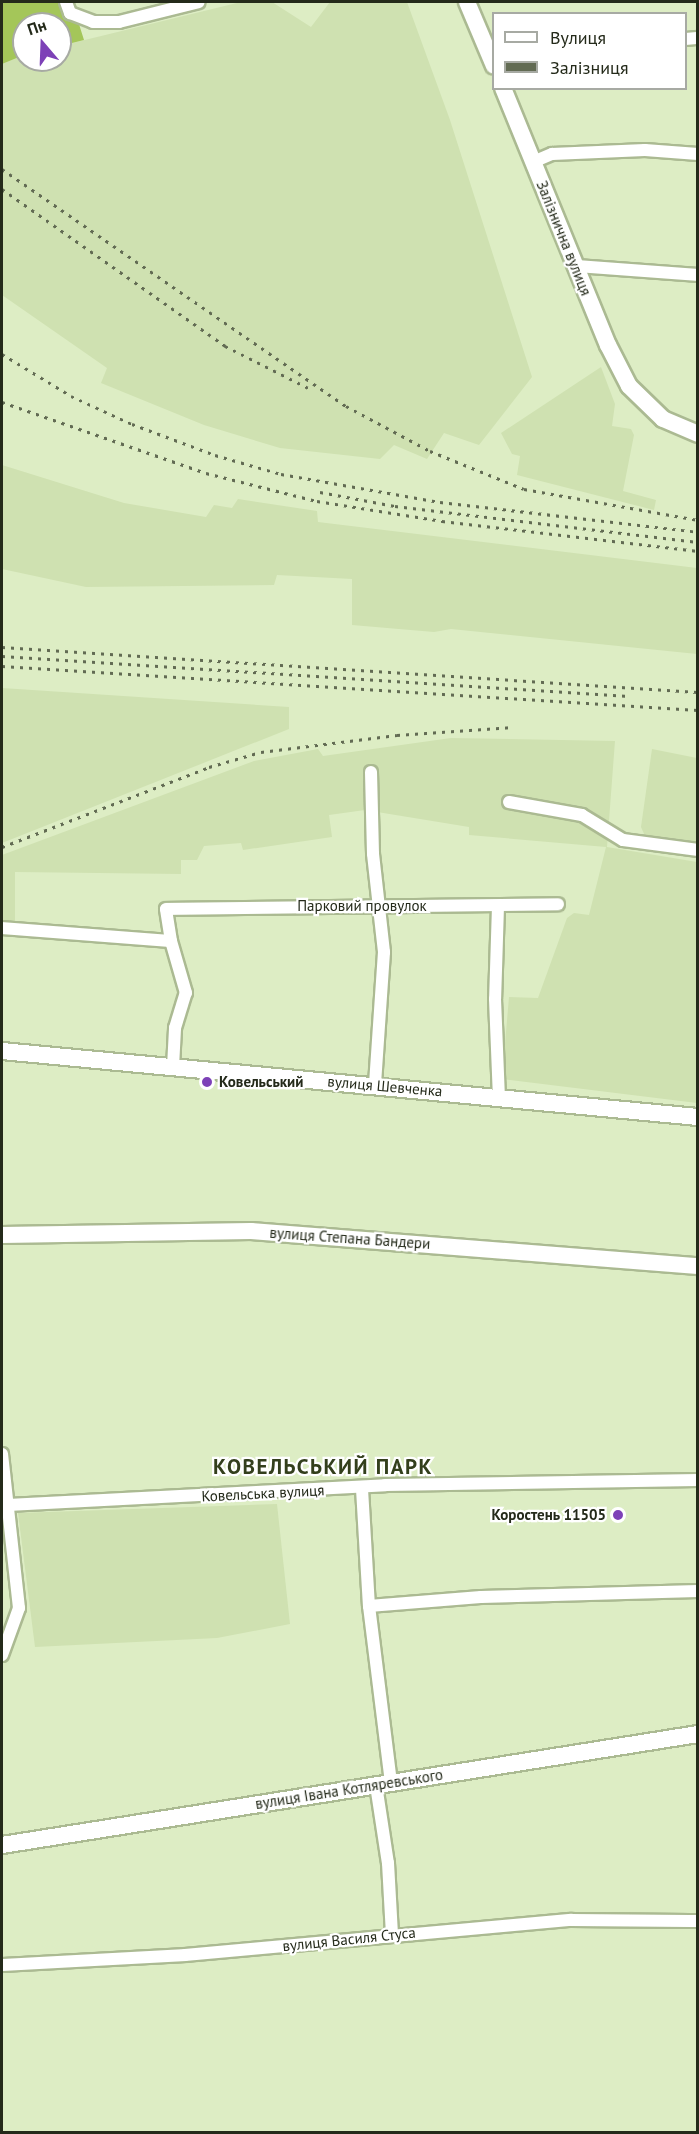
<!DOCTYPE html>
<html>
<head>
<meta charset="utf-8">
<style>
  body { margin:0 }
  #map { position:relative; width:699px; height:2134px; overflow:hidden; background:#ddedc4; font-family:"PT Sans",sans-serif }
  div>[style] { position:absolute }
  .built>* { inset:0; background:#cfe1b1 }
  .green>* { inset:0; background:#a4c659 }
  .roads { filter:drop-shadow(2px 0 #abba92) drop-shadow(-2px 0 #abba92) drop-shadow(0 2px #abba92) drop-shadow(0 -2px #abba92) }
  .minor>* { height:12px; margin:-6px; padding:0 6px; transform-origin:6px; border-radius:6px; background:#fff }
  .tertiary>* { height:16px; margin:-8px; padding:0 8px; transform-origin:8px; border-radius:8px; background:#fff }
  .rail>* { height:3px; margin-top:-1.5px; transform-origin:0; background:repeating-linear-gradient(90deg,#626b53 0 3px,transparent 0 9px) }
  .dots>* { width:16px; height:16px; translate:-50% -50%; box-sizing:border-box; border:3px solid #fff; border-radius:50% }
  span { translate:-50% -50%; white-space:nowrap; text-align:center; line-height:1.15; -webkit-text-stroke:4.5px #fff; paint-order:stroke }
  .street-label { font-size:15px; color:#242a1a }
  .poi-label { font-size:15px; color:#242a1a; font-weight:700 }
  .left { translate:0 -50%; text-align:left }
  .right { translate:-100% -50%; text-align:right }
  .district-label { font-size:21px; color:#333f1c; font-weight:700; letter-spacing:1.5px }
  .frame { position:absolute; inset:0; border:3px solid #242a1a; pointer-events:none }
  .legend { position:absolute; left:492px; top:12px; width:195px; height:78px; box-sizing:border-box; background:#fff; border:2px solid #a7aaa3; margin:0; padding:8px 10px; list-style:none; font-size:18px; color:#242a1a }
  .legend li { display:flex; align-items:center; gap:12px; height:30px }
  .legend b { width:30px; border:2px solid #a7aaa3 }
  .north { position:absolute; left:12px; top:12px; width:60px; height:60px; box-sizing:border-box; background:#fff; border:2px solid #a7aaa3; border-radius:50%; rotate:341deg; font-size:16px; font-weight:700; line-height:24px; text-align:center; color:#242a1a }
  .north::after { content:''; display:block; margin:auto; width:21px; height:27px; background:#7d41b7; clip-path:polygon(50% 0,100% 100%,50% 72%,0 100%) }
</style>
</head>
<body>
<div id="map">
  <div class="built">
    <div style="clip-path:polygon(241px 2px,272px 2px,311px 27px,330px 2px,407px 2px,450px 120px,532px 377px,479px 445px,444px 433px,427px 459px,394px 445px,380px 459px,280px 448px,204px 425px,101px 383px,107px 368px,2px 295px,2px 64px,24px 55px,24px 60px,60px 60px,60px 46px)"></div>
    <div style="clip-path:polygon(601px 367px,615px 404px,612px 426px,631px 429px,634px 435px,623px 491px,656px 500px,654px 510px,517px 475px,520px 456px,512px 454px,501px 433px)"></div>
    <div style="clip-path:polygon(2px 465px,124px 503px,206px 517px,214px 505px,232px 508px,238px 499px,317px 511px,318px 522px,697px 568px,697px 654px,451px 629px,434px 632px,352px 625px,352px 579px,277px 575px,274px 585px,86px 587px,2px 569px)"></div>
    <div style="clip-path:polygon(2px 688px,289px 707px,289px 729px,2px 843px)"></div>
    <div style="clip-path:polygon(451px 738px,615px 741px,607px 847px,697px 862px,697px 1103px,502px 1079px,509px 997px,538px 998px,567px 918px,574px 913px,589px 915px,606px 847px,469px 835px,469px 827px,365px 810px,329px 815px,332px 837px,243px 850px,241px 843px,204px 846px,197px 860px,181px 860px,181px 874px,15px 872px,15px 925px,2px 923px,2px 855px,254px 761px,318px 749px,323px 756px)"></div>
    <div style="clip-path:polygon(652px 749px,697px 758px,697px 843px,645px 836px,641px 827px)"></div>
    <div style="clip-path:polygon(277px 1504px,290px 1624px,217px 1638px,35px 1647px,18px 1513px)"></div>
  </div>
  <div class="green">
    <div style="clip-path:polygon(2px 2px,72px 2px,84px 40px,60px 46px,60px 24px,24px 24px,24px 55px,2px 64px)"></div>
  </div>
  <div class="roads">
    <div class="minor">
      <div style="left:66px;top:2px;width:12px;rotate:70deg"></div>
      <div style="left:70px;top:13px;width:25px;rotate:21deg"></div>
      <div style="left:93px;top:22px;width:26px"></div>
      <div style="left:119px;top:22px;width:82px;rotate:-14deg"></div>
      <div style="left:686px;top:39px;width:12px;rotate:-5deg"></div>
      <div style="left:533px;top:162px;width:21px;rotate:-23deg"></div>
      <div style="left:552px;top:154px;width:93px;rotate:-2.5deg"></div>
      <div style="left:645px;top:150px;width:53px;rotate:4.3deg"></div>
      <div style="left:576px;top:266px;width:122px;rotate:4.2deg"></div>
      <div style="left:371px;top:772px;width:82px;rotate:88.6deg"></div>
      <div style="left:373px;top:854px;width:99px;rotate:83.6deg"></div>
      <div style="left:384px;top:952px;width:133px;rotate:93.9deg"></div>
      <div style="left:509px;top:802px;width:74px;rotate:10.1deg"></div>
      <div style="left:582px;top:815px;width:48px;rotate:31.4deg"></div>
      <div style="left:623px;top:840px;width:76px;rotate:7.6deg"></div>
      <div style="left:498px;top:906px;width:93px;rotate:91.8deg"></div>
      <div style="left:495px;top:999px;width:98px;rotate:87.7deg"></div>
      <div style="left:2px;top:928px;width:169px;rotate:4.4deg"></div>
      <div style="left:173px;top:1067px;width:39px;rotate:-87deg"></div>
      <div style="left:175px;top:1028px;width:37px;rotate:-73deg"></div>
      <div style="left:186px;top:993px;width:54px;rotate:-106.1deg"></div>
      <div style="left:171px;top:941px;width:32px;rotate:-99deg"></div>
      <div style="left:166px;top:909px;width:392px;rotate:-0.7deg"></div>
      <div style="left:2px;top:1454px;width:155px;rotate:83.7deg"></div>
      <div style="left:19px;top:1608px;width:50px;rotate:109.9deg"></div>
      <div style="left:362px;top:1489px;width:117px;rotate:86.6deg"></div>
      <div style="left:369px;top:1606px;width:177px;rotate:82.9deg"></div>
      <div style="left:8px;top:1505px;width:378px;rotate:-3deg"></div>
      <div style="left:385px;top:1485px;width:313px;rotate:-0.9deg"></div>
      <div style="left:369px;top:1606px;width:112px;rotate:-4.6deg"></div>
      <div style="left:481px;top:1597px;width:217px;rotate:-1.6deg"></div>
      <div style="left:376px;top:1785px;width:79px;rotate:81.3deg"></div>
      <div style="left:388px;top:1863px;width:71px;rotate:86.8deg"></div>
      <div style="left:2px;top:1965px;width:183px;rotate:-3.1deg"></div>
      <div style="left:185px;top:1955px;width:388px;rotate:-5.2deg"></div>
      <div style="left:571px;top:1920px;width:127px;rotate:0.5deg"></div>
    </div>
    <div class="tertiary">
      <div style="left:467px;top:2px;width:69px;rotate:67.1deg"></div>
      <div style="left:503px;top:88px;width:278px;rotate:67.8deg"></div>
      <div style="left:608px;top:345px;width:46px;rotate:62.9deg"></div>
      <div style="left:629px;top:386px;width:47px;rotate:44.1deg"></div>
      <div style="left:663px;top:419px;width:38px;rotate:23deg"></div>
      <div style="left:2px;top:1051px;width:699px;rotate:5.42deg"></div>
      <div style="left:2px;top:1235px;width:249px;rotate:-0.9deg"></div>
      <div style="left:251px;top:1231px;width:448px;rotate:4.5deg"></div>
      <div style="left:2px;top:1845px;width:705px;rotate:-9.06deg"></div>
    </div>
  </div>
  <div class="rail">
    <div style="left:2px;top:169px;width:418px;rotate:34.6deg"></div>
    <div style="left:346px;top:406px;width:95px;rotate:28.2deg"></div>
    <div style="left:430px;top:451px;width:101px;rotate:22deg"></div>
    <div style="left:524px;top:489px;width:177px;rotate:10.1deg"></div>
    <div style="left:2px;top:189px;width:273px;rotate:35.1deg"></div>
    <div style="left:225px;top:346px;width:93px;rotate:26.8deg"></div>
    <div style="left:2px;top:354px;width:81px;rotate:31.3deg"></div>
    <div style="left:71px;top:396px;width:67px;rotate:24.7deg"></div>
    <div style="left:132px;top:424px;width:89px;rotate:20.5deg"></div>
    <div style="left:215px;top:455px;width:69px;rotate:16.1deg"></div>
    <div style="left:281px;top:474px;width:161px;rotate:10deg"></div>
    <div style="left:440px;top:502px;width:260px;rotate:6.6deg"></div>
    <div style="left:2px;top:402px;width:216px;rotate:19.2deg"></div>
    <div style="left:206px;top:473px;width:114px;rotate:14.2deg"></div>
    <div style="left:317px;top:501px;width:127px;rotate:9.1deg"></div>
    <div style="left:442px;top:521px;width:258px;rotate:6.7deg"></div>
    <div style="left:320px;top:492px;width:76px;rotate:10.6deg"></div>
    <div style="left:395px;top:506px;width:305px;rotate:6.8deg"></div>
    <div style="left:2px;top:647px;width:697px;rotate:3.7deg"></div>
    <div style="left:2px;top:656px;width:628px;rotate:3.65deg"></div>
    <div style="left:2px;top:666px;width:697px;rotate:3.62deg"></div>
    <div style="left:2px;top:847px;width:222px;rotate:-21.1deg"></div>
    <div style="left:209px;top:767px;width:54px;rotate:-16.1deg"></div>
    <div style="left:261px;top:752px;width:137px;rotate:-7.1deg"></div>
    <div style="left:397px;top:735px;width:116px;rotate:-3.9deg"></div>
  </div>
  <div class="dots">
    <div style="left:207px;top:1082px;background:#7d41b7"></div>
    <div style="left:618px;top:1515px;background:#7d41b7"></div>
  </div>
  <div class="street-label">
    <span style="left:564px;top:238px;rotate:68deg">Залізнична вулиця</span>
    <span style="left:362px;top:906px">Парковий провулок</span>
    <span style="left:385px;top:1086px;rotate:5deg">вулиця Шевченка</span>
    <span style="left:350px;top:1238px;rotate:4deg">вулиця Степана Бандери</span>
    <span style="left:263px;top:1493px;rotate:-3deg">Ковельська вулиця</span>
    <span style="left:349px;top:1789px;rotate:-9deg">вулиця Івана Котляревського</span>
    <span style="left:349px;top:1939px;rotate:-6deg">вулиця Василя Стуса</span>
  </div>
  <div class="poi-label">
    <span class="left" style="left:219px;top:1082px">Ковельський</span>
    <span class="right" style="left:606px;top:1515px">Коростень 11505</span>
  </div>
  <div class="district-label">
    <span style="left:323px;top:1467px">КОВЕЛЬСЬКИЙ ПАРК</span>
  </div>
  <div class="frame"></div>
  <ul class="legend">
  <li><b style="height:8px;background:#fff"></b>Вулиця</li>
  <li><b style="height:8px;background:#626b53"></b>Залізниця</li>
  </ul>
  <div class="north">Пн</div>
</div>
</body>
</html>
